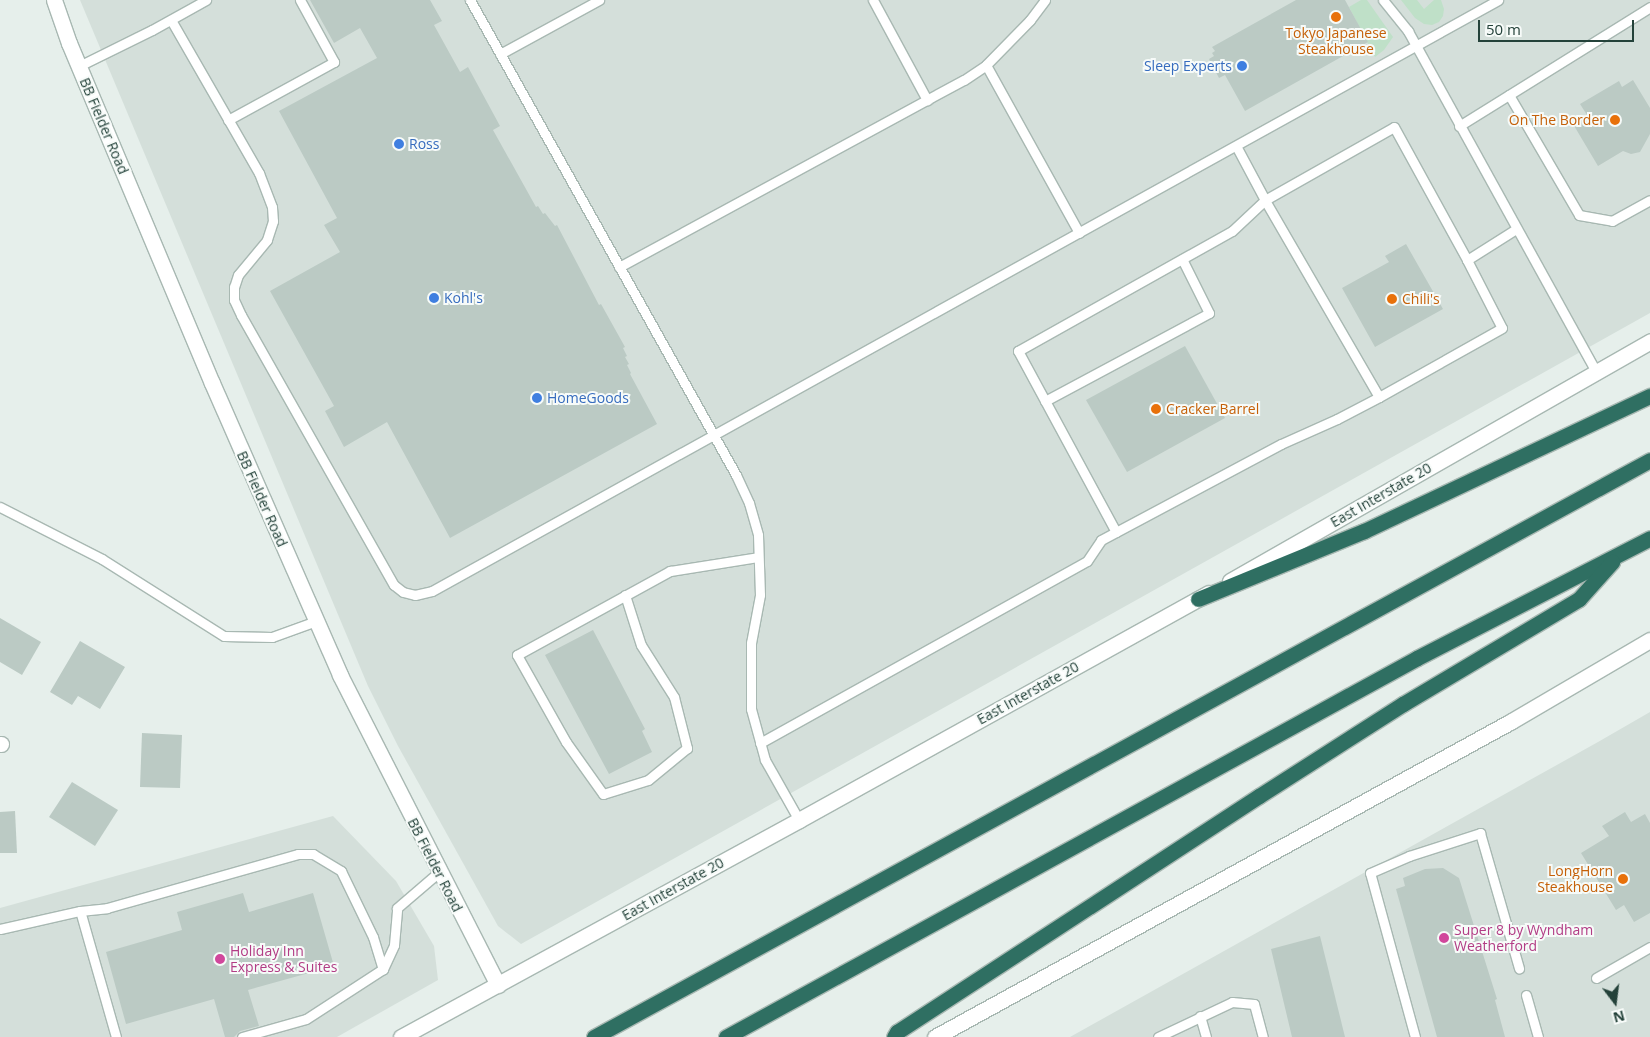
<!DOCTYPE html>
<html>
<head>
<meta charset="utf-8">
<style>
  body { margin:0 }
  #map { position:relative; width:1650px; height:1037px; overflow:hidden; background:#e6efeb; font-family:"Open Sans",sans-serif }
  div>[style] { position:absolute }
  .built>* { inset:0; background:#d4dfda }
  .green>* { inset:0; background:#bfe0c8 }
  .building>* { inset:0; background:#bbcac4 }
  .roads { filter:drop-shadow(1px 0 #a8b8b2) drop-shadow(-1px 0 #a8b8b2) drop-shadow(0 1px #a8b8b2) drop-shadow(0 -1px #a8b8b2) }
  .service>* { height:9px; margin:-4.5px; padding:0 4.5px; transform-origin:4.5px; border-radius:4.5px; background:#fff }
  .minor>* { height:15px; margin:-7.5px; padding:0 7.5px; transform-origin:7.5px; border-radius:7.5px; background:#fff }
  .tertiary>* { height:15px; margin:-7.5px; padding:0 7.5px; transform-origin:7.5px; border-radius:7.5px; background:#fff }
  .secondary>* { height:15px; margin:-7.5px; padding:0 7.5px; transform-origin:7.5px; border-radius:7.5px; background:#fff }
  .motorway>* { height:15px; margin:-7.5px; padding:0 7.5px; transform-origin:7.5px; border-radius:7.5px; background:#2f6f62 }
  .dots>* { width:14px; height:14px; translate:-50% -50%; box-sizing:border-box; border:2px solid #f7fbf9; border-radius:50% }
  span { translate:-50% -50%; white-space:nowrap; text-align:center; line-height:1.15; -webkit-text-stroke:4px #f7fbf9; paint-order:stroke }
  .food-label { font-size:14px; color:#c56008 }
  .right { translate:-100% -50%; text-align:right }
  .left { translate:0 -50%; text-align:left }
  .shop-label { font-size:14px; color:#366cbe }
  .street-label { font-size:14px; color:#24423a }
  .hotel-label { font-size:14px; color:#b23c85 }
  .north { position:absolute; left:1590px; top:977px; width:50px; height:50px; -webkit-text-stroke:4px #f7fbf9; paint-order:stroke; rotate:165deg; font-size:14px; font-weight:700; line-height:20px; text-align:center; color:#24423a }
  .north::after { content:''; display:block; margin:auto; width:18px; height:22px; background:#24423a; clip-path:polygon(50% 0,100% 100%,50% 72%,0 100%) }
  .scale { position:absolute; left:1478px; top:20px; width:156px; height:22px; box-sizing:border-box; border:2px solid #24423a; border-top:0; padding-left:6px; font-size:15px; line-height:18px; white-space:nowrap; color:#24423a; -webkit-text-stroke:4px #f7fbf9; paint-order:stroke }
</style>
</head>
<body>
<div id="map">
  <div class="built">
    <div style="clip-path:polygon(80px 0,1650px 0,1650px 313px,521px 944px,498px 926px,398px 746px,368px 686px)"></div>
    <div style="clip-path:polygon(1650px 712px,1650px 1037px,1070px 1037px,1598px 742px)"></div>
    <div style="clip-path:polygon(333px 816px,396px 881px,434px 946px,438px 980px,337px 1037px,0 1037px,0 908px)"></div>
  </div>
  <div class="green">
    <div style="clip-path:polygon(1361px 0,1367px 0,1393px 37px,1384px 50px,1375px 57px,1349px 7px)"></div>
    <div style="clip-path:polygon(1401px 0,1417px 0,1424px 9px,1434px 0,1441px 0,1444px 9px,1443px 16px,1439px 22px,1432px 25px,1424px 24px,1415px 18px)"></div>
  </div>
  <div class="building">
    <div style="clip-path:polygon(310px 0,430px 0,442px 21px,434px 25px,460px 72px,468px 67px,500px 126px,493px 130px,536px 207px,538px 206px,543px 214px,545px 213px,555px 226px,557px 225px,599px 305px,601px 304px,625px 347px,623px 348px,627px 356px,625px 357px,629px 364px,627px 365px,631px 373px,630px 374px,657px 424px,450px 538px,387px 422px,344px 447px,325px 411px,334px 406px,270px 291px,340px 252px,324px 225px,337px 218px,279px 111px,377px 58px,360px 28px,334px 43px)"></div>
    <div style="clip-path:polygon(1296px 0,1345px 0,1368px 42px,1245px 111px,1225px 75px,1219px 78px,1209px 59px,1214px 56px,1212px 53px,1215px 51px,1212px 47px)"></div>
    <div style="clip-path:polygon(1633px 80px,1650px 108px,1650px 134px,1640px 152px,1631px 154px,1623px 151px,1598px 166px,1573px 124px,1587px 115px,1580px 104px,1619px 81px,1622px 87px)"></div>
    <div style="clip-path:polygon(1406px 244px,1443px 309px,1375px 347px,1342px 288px,1389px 262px,1385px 256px)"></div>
    <div style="clip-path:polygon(1185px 346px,1225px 418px,1127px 472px,1086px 400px)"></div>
    <div style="clip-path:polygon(0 618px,41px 642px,22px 675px,0 662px)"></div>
    <div style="clip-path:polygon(593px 630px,645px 729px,642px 731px,652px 752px,609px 774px,545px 655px)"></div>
    <div style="clip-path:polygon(80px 641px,125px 667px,100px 709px,78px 696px,72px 705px,50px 692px)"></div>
    <div style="clip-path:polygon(142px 733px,182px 735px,180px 788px,140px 787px)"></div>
    <div style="clip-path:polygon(72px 782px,118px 810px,95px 846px,49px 817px)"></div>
    <div style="clip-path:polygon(15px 811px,17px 853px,0 853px,0 812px)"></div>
    <div style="clip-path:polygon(1625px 812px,1631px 822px,1645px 814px,1650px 823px,1650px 913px,1634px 922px,1624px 905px,1616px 910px,1581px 853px,1609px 836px,1602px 826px)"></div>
    <div style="clip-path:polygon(1443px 868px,1459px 878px,1497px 999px,1495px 1000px,1505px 1037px,1437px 1037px,1396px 889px,1405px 886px,1403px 878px,1425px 869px)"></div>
    <div style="clip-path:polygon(243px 893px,249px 912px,313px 893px,334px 966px,248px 990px,259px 1026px,240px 1031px,234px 1037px,225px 1037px,214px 999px,126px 1024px,106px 952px,182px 930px,177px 912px)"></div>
    <div style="clip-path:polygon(1320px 936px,1345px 1037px,1292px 1037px,1271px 949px)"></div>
  </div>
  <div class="roads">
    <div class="service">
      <div style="left:470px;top:0;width:544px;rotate:60.75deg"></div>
      <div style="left:736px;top:475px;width:31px;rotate:65deg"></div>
      <div style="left:749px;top:503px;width:33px;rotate:74deg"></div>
      <div style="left:758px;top:535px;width:60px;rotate:88.1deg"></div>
      <div style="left:760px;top:595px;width:49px;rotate:100.6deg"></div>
      <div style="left:751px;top:643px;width:66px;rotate:90deg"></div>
      <div style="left:751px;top:709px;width:53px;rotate:74.6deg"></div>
      <div style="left:765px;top:760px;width:69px;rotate:60.5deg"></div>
      <div style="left:873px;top:0;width:114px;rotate:61.6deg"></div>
      <div style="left:1383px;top:0;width:40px;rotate:51deg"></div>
      <div style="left:1408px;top:31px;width:389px;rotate:61.1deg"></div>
      <div style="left:171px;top:20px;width:177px;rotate:60.1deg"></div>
      <div style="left:259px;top:173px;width:36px;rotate:69deg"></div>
      <div style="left:272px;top:207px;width:14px;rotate:86deg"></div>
      <div style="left:273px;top:221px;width:20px;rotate:108deg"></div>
      <div style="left:267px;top:240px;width:45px;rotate:129.6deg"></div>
      <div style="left:238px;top:275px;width:13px;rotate:108deg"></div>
      <div style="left:234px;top:287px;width:13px;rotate:90deg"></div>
      <div style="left:234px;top:300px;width:17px;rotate:65deg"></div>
      <div style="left:241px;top:315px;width:310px;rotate:60.5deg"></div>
      <div style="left:394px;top:585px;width:11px;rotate:38deg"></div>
      <div style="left:403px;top:592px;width:12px;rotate:14deg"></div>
      <div style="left:415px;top:595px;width:17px;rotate:-13deg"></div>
      <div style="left:432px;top:591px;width:1219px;rotate:-29deg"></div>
      <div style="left:500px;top:54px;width:113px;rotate:-28.6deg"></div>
      <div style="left:986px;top:65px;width:192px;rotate:61deg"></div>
      <div style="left:79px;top:66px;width:81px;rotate:-26.3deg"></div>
      <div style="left:152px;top:30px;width:62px;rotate:-29.1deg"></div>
      <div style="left:1509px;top:95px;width:139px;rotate:59.7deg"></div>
      <div style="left:1579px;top:215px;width:34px;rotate:10deg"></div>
      <div style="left:1612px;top:221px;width:43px;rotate:-28.9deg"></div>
      <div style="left:228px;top:120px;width:121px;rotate:-28.7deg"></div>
      <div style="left:334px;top:62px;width:71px;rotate:-118.7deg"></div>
      <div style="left:1459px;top:126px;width:225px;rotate:-31.9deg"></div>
      <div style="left:1467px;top:260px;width:76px;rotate:62.8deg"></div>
      <div style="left:1502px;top:328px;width:141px;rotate:150.7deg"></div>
      <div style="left:1379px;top:397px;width:228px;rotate:-120.1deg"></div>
      <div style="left:1265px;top:200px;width:148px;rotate:-29.5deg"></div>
      <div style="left:1394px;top:127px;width:152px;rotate:61.2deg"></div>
      <div style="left:1467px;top:260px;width:58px;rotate:-32.3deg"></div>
      <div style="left:619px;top:267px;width:392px;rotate:-28.5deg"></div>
      <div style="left:964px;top:80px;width:27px;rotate:-34deg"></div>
      <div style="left:986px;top:65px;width:63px;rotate:-45.6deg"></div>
      <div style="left:1030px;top:20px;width:25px;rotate:-53deg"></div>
      <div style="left:1045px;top:401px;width:186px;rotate:-28.2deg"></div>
      <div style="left:1209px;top:313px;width:60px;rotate:-116.6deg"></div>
      <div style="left:0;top:507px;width:114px;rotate:27deg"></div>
      <div style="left:102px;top:559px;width:144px;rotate:32.3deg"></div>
      <div style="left:224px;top:636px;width:48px;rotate:1.2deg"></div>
      <div style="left:272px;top:637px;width:47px;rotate:-20deg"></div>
      <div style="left:1116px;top:532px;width:206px;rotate:-118.4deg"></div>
      <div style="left:1018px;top:351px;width:245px;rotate:-29.3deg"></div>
      <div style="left:1232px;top:231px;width:45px;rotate:-43.2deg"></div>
      <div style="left:1265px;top:200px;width:61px;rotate:-118.2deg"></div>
      <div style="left:625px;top:595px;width:52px;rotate:72.3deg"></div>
      <div style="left:641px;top:645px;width:62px;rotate:57.6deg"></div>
      <div style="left:674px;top:697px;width:53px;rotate:75.7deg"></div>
      <div style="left:687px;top:748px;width:50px;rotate:140.6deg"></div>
      <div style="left:648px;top:780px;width:47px;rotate:162.7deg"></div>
      <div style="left:603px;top:794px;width:64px;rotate:-125.4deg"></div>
      <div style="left:566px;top:742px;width:100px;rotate:-119.4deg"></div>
      <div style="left:517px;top:655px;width:175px;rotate:-28.8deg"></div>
      <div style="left:670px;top:571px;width:89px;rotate:-9deg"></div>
      <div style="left:760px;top:743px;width:374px;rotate:-29.1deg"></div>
      <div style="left:1087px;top:561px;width:25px;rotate:-56deg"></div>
      <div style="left:1101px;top:540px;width:204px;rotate:-28.1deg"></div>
      <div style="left:1281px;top:444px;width:61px;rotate:-24.1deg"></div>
      <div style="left:1337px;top:419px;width:47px;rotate:-27.6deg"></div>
      <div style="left:0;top:929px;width:82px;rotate:-12.7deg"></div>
      <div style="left:1596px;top:978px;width:62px;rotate:-29.9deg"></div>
      <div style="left:1526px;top:995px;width:44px;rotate:74.1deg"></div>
      <div style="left:1200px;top:1016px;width:22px;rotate:74deg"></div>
      <div style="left:116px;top:1037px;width:131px;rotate:-105.9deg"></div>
      <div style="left:80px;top:911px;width:27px;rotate:-6deg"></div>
      <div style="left:107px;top:908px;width:198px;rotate:-15.8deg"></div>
      <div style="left:298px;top:854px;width:15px"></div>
      <div style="left:313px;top:854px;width:33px;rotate:31deg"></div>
      <div style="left:341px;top:871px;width:73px;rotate:64.1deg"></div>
      <div style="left:373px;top:937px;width:34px;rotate:73deg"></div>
      <div style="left:242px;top:1037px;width:66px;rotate:-15.7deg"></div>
      <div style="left:306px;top:1019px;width:92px;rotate:-33deg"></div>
      <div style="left:383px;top:969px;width:26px;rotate:-65deg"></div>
      <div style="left:394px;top:945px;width:37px;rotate:-85deg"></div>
      <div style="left:397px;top:908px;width:55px;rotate:-40.6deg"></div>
      <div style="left:1158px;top:1037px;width:82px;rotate:-25.3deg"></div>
      <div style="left:1232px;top:1002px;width:22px;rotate:5deg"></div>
      <div style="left:1254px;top:1004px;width:34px;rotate:75deg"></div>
      <div style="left:1415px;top:1037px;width:170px;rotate:-105.3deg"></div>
      <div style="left:1370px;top:873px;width:43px;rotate:-23.6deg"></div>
      <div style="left:1409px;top:856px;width:75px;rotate:-17.9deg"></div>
      <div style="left:1480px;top:833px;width:141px;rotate:73.9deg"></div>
    </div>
    <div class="minor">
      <div style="left:0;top:744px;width:1px"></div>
    </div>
    <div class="tertiary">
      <div style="left:54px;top:0;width:46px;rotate:70.8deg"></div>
      <div style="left:69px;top:43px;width:369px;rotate:67.2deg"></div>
      <div style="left:212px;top:383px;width:319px;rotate:66.3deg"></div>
      <div style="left:340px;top:675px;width:348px;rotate:63deg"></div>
    </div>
    <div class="secondary">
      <div style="left:1230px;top:581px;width:484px;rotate:-29.7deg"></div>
      <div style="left:401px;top:1037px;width:453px;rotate:-28.6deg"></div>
      <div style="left:799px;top:820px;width:468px;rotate:-29deg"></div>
      <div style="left:935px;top:1037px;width:656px;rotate:-28.72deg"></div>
      <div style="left:1510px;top:722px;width:162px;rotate:-30.4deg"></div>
    </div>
    <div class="motorway">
      <div style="left:1198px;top:599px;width:179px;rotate:-22.3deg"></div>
      <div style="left:1364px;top:531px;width:316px;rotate:-25.3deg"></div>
      <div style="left:594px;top:1037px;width:1203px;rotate:-28.65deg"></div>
      <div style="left:726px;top:1037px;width:788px;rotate:-28.74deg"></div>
      <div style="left:1417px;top:658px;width:262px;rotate:-27.2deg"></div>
      <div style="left:894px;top:1037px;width:6px;rotate:-59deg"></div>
      <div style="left:897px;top:1032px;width:432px;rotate:-33.1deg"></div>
      <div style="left:1259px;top:796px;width:171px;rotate:-32.6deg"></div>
      <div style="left:1403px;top:704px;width:205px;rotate:-30.8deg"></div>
      <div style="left:1579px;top:599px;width:50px;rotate:-48.3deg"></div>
    </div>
  </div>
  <div class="dots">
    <div style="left:1336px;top:17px;background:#e8710a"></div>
    <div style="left:1242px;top:66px;background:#3f7fe0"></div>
    <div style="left:1615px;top:120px;background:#e8710a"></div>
    <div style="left:399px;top:144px;background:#3f7fe0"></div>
    <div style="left:434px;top:298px;background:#3f7fe0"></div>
    <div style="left:1392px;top:299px;background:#e8710a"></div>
    <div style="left:537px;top:398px;background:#3f7fe0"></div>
    <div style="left:1156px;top:409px;background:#e8710a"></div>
    <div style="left:1623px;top:879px;background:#e8710a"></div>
    <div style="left:1444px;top:938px;background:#d1479c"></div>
    <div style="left:220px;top:959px;background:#d1479c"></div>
  </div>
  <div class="food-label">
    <span style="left:1336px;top:41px">Tokyo Japanese<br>Steakhouse</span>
    <span class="right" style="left:1605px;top:120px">On The Border</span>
    <span class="left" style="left:1402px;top:299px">Chili's</span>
    <span class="left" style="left:1166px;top:409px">Cracker Barrel</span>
    <span class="right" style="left:1613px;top:879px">LongHorn<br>Steakhouse</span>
  </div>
  <div class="shop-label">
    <span class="right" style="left:1232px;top:66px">Sleep Experts</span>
    <span class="left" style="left:409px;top:144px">Ross</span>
    <span class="left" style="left:444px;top:298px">Kohl's</span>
    <span class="left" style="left:547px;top:398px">HomeGoods</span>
  </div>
  <div class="street-label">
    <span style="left:104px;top:126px;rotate:67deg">BB Fielder Road</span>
    <span style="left:1381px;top:495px;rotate:-30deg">East Interstate 20</span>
    <span style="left:262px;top:499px;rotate:66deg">BB Fielder Road</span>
    <span style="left:1028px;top:693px;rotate:-29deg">East Interstate 20</span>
    <span style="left:435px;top:865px;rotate:63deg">BB Fielder Road</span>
    <span style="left:673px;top:889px;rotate:-29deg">East Interstate 20</span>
  </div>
  <div class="hotel-label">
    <span class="left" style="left:1454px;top:938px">Super 8 by Wyndham<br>Weatherford</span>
    <span class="left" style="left:230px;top:959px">Holiday Inn<br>Express &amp; Suites</span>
  </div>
  <div class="north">N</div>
  <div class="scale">50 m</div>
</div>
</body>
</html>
